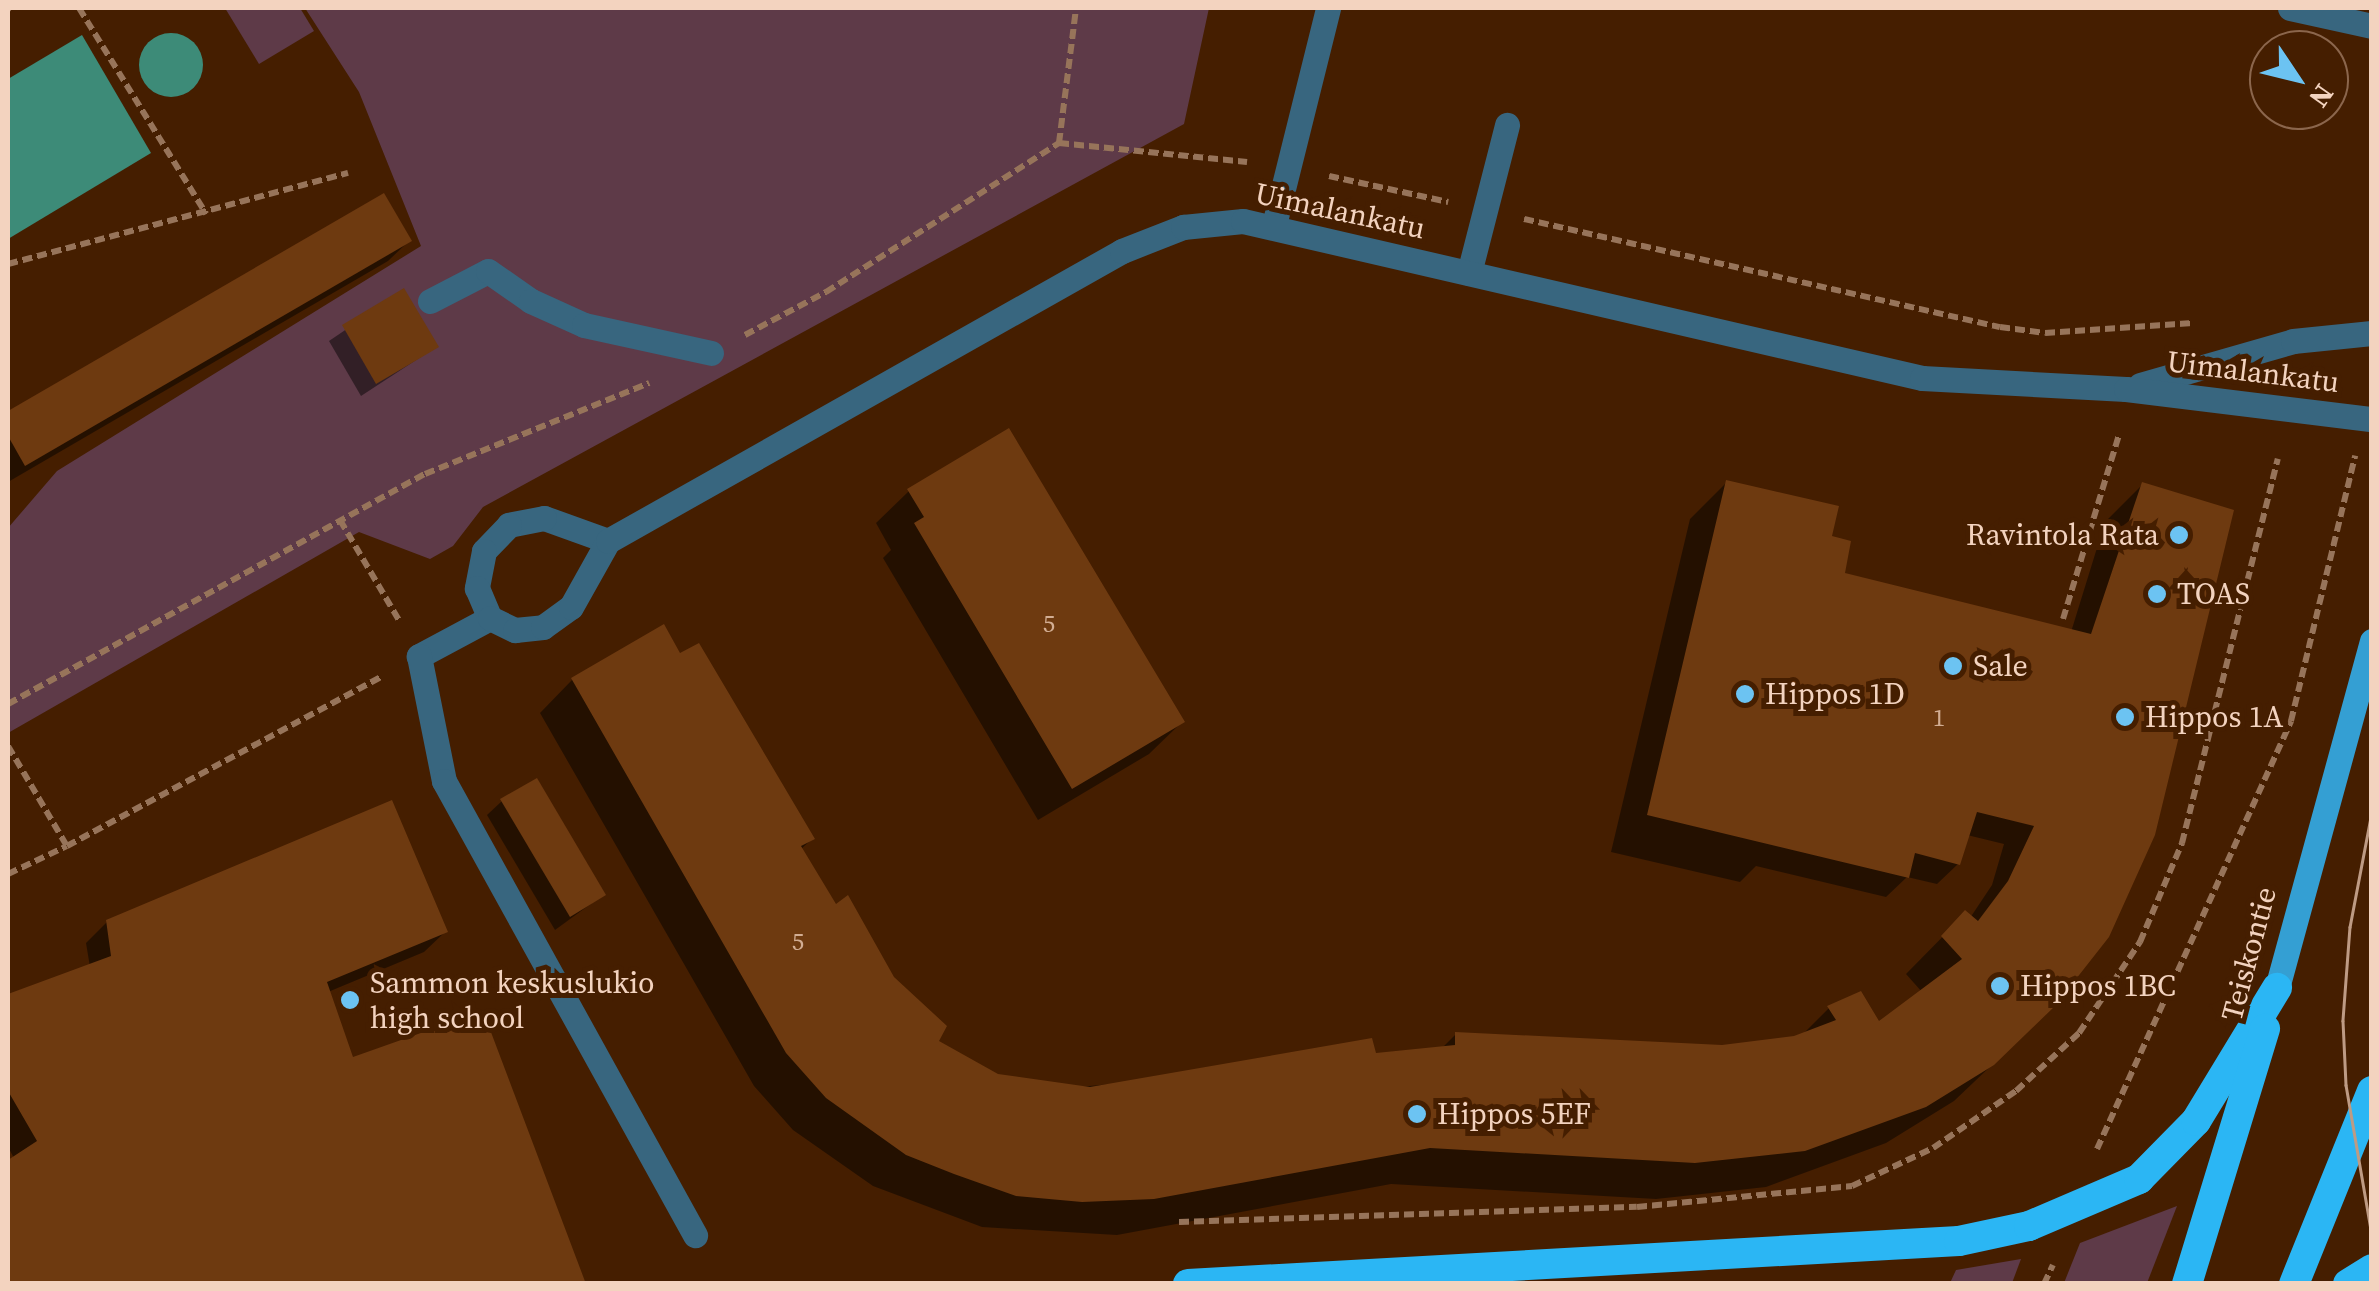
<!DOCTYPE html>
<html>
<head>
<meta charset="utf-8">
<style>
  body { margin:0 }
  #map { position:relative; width:2379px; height:1291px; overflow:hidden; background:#451e00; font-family:"Source Serif 4",serif }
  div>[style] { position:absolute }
  .green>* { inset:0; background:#5e3a48 }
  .water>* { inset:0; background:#3d8b78 }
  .round { border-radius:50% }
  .shadow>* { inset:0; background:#0007 }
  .building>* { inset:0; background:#6e3a10 }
  .path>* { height:6px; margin-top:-3px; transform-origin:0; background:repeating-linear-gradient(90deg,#97745a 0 10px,transparent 0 15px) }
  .lane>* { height:25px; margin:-12.5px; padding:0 12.5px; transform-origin:12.5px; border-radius:12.5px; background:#38667f }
  .street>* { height:25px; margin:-12.5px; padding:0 12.5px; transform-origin:12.5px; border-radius:12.5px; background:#38667f }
  .primary>* { height:25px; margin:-12.5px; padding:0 12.5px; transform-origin:12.5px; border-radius:12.5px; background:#349fd3 }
  .highway>* { height:30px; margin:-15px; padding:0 15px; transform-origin:15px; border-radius:15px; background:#2bb6f4 }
  .tram>* { height:2.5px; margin:-1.25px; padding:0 1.25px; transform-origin:1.25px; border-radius:1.25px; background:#be9b84 }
  .dots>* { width:28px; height:28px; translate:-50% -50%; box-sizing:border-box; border:5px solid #451e00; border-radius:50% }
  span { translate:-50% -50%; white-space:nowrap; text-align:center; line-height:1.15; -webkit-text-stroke:10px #451e00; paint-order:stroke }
  .number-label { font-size:25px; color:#d2ad93 }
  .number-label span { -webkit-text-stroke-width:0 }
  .street-label { font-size:30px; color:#f3d3bf }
  .poi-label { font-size:30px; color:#f3d3bf }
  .right { translate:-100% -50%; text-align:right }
  .left { translate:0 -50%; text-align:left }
  .frame { position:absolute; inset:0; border:10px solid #f3d3bf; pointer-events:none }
  .north { position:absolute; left:2249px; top:30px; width:100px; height:100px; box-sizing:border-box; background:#451e00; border:2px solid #8b664c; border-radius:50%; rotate:125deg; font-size:28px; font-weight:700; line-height:40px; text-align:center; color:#f3d3bf }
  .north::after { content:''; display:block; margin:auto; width:35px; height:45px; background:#6cc3f2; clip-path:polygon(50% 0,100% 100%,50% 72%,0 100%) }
</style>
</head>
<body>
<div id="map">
  <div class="green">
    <div style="clip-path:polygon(225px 8px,300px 8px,314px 31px,259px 64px)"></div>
    <div style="clip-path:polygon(305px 8px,1209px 8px,1184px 124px,483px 507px,453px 546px,430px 559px,359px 532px,8px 733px,8px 528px,57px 471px,421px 246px,359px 92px)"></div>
    <div style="clip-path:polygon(2177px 1206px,2147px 1283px,2064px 1283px,2080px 1243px)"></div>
    <div style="clip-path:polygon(2021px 1259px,2012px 1283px,1950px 1283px,1956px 1270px)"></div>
  </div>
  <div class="water">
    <div class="round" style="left:139px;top:33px;width:64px;height:64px"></div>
    <div style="clip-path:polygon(82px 35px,151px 153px,8px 239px,8px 79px)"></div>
  </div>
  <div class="shadow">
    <div style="clip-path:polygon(383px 196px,409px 241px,388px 261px,8px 482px,8px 414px)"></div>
    <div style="clip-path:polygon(403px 291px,436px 347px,361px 396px,329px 341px)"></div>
    <div style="clip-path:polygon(1727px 482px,1829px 538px,1839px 582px,2071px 632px,2105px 522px,2142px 485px,2014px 1044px,1954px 1101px,1886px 1143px,1766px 1187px,1656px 1199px,1391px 1184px,1117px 1235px,982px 1227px,873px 1186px,793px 1130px,754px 1086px,540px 713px,572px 680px,679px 656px,812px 839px,800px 850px,835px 908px,936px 1042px,997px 1076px,1056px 1089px,1134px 1082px,1441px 1049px,1456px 1034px,1722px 1048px,1801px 1036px,1829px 1008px,1878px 1025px,1922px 992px,1906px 974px,1965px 914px,1970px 918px,1992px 885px,2004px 844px,1967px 835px,1958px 864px,1937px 884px,1907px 877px,1886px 897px,1756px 866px,1740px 882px,1611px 852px,1690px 519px)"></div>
    <div style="clip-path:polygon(909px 491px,1182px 722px,1149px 754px,1038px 820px,883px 558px,891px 550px,876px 523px)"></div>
    <div style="clip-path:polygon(502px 801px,603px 895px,555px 930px,487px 815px)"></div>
    <div style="clip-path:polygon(107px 922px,445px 932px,424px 952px,328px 992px,351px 1060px,584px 1284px,8px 1284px,8px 1163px,14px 1158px,8px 1147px,8px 997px,90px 967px,86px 943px)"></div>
  </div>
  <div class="building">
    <div style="clip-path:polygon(384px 193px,412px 241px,25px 466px,8px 436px,8px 411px)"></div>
    <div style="clip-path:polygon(404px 288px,439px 347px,376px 384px,342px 325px)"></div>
    <div style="clip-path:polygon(1009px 428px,1185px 722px,1072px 789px,914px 523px,924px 517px,907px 489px)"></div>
    <div style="clip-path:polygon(1726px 480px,1839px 506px,1832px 536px,1851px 541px,1845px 573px,2091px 634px,2142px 482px,2234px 510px,2155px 835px,2109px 937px,2054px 1007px,1994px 1065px,1926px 1107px,1805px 1151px,1695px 1163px,1430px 1148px,1154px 1199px,1082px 1202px,1016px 1196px,954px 1174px,906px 1155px,826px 1098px,786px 1053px,571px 678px,664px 624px,680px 653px,699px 643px,815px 839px,801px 846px,836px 904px,848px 895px,894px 977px,947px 1026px,939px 1041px,998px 1074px,1090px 1087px,1372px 1038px,1376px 1053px,1455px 1045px,1455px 1032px,1722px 1045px,1794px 1036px,1836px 1020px,1827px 1006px,1861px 991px,1879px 1021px,1962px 959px,1941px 936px,1965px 910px,1978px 921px,2008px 881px,2034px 826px,1977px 812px,1960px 865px,1915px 853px,1909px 878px,1647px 815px)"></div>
    <div style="clip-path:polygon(537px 778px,606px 895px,570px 917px,500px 799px)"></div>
    <div style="clip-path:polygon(392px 800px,448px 932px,327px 982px,353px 1057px,483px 1011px,586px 1284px,8px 1284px,8px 1160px,37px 1141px,8px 1091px,8px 994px,111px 956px,106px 920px)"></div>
  </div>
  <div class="path">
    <div style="left:79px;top:8px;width:242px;rotate:58.3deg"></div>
    <div style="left:8px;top:9px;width:2px;rotate:-27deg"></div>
    <div style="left:1059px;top:143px;width:136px;rotate:-82.8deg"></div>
    <div style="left:1329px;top:176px;width:122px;rotate:12.3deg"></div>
    <div style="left:1524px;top:219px;width:488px;rotate:12.8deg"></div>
    <div style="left:2000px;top:327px;width:45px;rotate:7.6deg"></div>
    <div style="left:2045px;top:333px;width:148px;rotate:-3.9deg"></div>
    <div style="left:8px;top:264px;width:352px;rotate:-15deg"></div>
    <div style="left:745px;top:335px;width:92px;rotate:-28deg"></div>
    <div style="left:826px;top:292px;width:277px;rotate:-32.6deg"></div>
    <div style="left:1059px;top:143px;width:189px;rotate:5.8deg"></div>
    <div style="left:340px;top:520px;width:118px;rotate:59.5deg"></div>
    <div style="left:2063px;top:619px;width:192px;rotate:-73.1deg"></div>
    <div style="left:8px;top:704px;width:476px;rotate:-28.9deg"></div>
    <div style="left:425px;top:474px;width:242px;rotate:-22.1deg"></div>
    <div style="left:8px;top:746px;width:116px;rotate:59.5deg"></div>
    <div style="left:67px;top:846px;width:357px;rotate:-28.3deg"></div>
    <div style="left:8px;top:874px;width:65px;rotate:-25.4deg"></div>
    <div style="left:2097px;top:1149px;width:470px;rotate:-65.6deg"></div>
    <div style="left:2291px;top:721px;width:273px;rotate:-76.4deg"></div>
    <div style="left:1179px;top:1222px;width:458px;rotate:-1.9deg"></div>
    <div style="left:1637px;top:1207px;width:216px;rotate:-5.6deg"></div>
    <div style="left:1852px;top:1186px;width:89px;rotate:-25.1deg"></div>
    <div style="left:1933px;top:1148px;width:101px;rotate:-34.5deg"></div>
    <div style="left:2016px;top:1091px;width:86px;rotate:-42.6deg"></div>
    <div style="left:2079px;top:1033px;width:110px;rotate:-56.2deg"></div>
    <div style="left:2140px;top:942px;width:108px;rotate:-67deg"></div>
    <div style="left:2182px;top:843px;width:396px;rotate:-76deg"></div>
    <div style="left:2044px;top:1284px;width:21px;rotate:-65deg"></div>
  </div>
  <div class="lane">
    <div style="left:2290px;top:8px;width:84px;rotate:12.4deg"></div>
    <div style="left:1274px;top:225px;width:224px;rotate:-76deg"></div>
    <div style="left:1469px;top:273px;width:153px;rotate:-75.6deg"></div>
    <div style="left:430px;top:301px;width:65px;rotate:-27.3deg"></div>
    <div style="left:488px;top:271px;width:52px;rotate:34.9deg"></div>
    <div style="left:531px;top:301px;width:58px;rotate:24.4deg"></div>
    <div style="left:584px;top:325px;width:130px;rotate:12.4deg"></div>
    <div style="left:490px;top:618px;width:81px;rotate:151.8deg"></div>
    <div style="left:419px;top:656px;width:127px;rotate:78.7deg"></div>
    <div style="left:444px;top:781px;width:519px;rotate:61.06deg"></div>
  </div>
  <div class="street">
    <div style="left:2140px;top:385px;width:159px;rotate:-16deg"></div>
    <div style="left:2293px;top:341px;width:79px;rotate:-5.8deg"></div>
    <div style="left:608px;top:541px;width:68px;rotate:-160.2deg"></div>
    <div style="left:544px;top:518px;width:36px;rotate:169deg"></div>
    <div style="left:509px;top:525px;width:36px;rotate:134deg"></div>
    <div style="left:484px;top:551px;width:38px;rotate:101deg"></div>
    <div style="left:477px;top:588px;width:33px;rotate:67deg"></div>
    <div style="left:490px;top:618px;width:28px;rotate:26deg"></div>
    <div style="left:515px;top:630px;width:28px;rotate:-6deg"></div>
    <div style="left:543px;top:627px;width:34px;rotate:-36deg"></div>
    <div style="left:571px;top:607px;width:76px;rotate:-60.7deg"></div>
    <div style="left:608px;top:541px;width:590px;rotate:-29.43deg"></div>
    <div style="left:1122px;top:251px;width:66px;rotate:-21.5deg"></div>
    <div style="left:1183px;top:227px;width:60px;rotate:-5.7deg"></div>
    <div style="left:1243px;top:221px;width:697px;rotate:13.02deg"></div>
    <div style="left:1922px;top:378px;width:204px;rotate:3.1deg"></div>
    <div style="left:2126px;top:389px;width:248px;rotate:7deg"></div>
  </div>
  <div class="primary">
    <div style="left:2277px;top:988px;width:360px;rotate:-74.7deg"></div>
  </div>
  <div class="highway">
    <div style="left:1188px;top:1284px;width:772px;rotate:-3.19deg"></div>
    <div style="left:1959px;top:1241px;width:72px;rotate:-12.1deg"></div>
    <div style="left:2029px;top:1226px;width:120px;rotate:-23.1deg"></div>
    <div style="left:2139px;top:1179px;width:81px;rotate:-45.5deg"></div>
    <div style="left:2196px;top:1121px;width:156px;rotate:-58.7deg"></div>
    <div style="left:2187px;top:1284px;width:267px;rotate:-73deg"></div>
    <div style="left:2294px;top:1284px;width:208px;rotate:-68deg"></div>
    <div style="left:2348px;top:1284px;width:28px;rotate:-32deg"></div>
  </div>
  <div class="tram">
    <div style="left:2372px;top:812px;width:117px;rotate:100.8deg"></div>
    <div style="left:2350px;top:927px;width:94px;rotate:94.3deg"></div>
    <div style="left:2343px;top:1021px;width:64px;rotate:87.3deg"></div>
    <div style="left:2346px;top:1085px;width:153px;rotate:80.2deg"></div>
  </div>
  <div class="dots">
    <div style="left:2179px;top:535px;background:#6cc3f2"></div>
    <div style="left:2157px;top:594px;background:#6cc3f2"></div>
    <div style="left:1953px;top:666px;background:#6cc3f2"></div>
    <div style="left:1745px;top:694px;background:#6cc3f2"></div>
    <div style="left:2125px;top:717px;background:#6cc3f2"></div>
    <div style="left:2000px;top:986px;background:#6cc3f2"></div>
    <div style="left:350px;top:1000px;background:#6cc3f2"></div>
    <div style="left:1417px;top:1114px;background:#6cc3f2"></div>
  </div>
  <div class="number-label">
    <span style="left:1049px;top:623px">5</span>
    <span style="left:1939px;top:717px">1</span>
    <span style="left:798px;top:941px">5</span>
  </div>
  <div class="street-label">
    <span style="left:1340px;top:211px;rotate:12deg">Uimalankatu</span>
    <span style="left:2253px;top:372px;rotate:7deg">Uimalankatu</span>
    <span style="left:2249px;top:954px;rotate:-75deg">Teiskontie</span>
  </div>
  <div class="poi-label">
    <span class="right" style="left:2159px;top:535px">Ravintola Rata</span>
    <span class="left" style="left:2177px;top:594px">TOAS</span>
    <span class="left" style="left:1973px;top:666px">Sale</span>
    <span class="left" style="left:1765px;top:694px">Hippos 1D</span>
    <span class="left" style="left:2145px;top:717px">Hippos 1A</span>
    <span class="left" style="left:370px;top:1000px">Sammon keskuslukio<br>high school</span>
    <span class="left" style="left:2020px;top:986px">Hippos 1BC</span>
    <span class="left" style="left:1437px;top:1114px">Hippos 5EF</span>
  </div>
  <div class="frame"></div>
  <div class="north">N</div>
</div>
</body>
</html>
